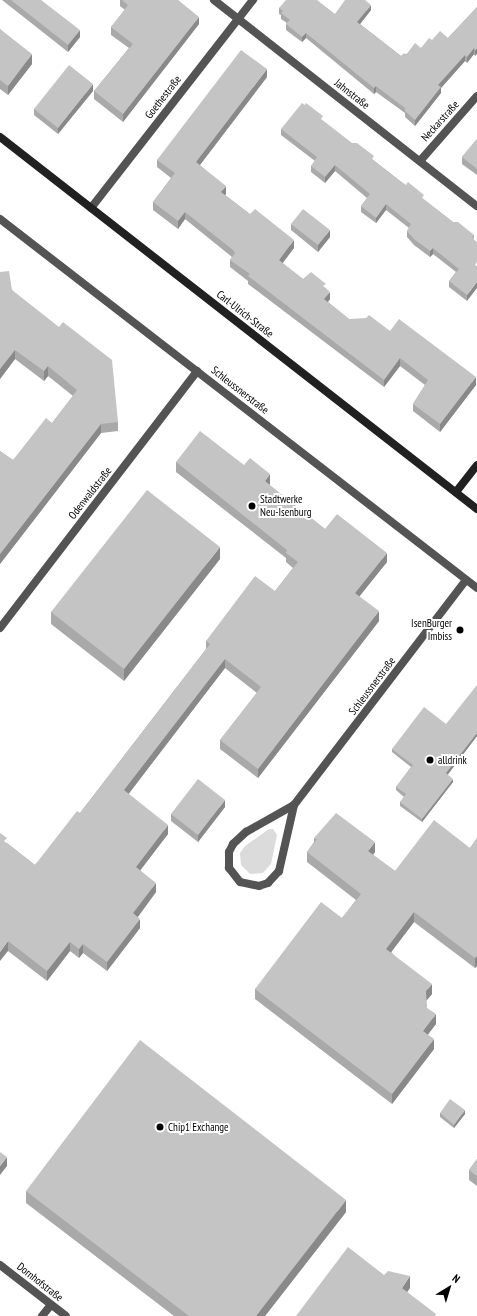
<!DOCTYPE html>
<html>
<head>
<meta charset="utf-8">
<style>
  body { margin:0 }
  #map { position:relative; width:477px; height:1316px; overflow:hidden; background:#fff; font-family:"PT Sans Narrow",sans-serif }
  div>[style] { position:absolute }
  .green>* { inset:0; background:#dbdbdb }
  .street>* { height:8px; margin:-4px; padding:0 4px; transform-origin:4px; border-radius:4px; background:#545454 }
  .secondary>* { height:8px; margin:-4px; padding:0 4px; transform-origin:4px; border-radius:4px; background:#212121 }
  .wall>* { inset:0; background:#a9a9a9 }
  .shaded-wall>* { inset:0; background:#898989 }
  .building>* { inset:0; background:#c4c4c4 }
  .dots>* { width:11px; height:11px; translate:-50% -50%; box-sizing:border-box; border:2px solid #fff; border-radius:50% }
  span { translate:-50% -50%; white-space:nowrap; text-align:center; line-height:1.15; -webkit-text-stroke:4px #fff; paint-order:stroke }
  .street-label { font-size:11px; color:#000 }
  .poi-label { font-size:11px; color:#000 }
  .left { translate:0 -50%; text-align:left }
  .right { translate:-100% -50%; text-align:right }
  .north { position:absolute; left:429px; top:1268px; width:40px; height:40px; -webkit-text-stroke:3px #fff; paint-order:stroke; rotate:38deg; font-size:11px; font-weight:700; line-height:16px; text-align:center; color:#000 }
  .north::after { content:''; display:block; margin:auto; width:14px; height:18px; background:#000; clip-path:polygon(50% 0,100% 100%,50% 72%,0 100%) }
</style>
</head>
<body>
<div id="map">
  <div class="green">
    <div style="clip-path:polygon(269px 829px,273px 829px,277px 835px,271px 864px,263px 873px,250px 874px,241px 865px,240px 853px,245px 846px)"></div>
  </div>
  <div class="street">
    <div style="left:214px;top:0;width:334px;rotate:38.1deg"></div>
    <div style="left:420px;top:161px;width:86px;rotate:-48.8deg"></div>
    <div style="left:91px;top:208px;width:264px;rotate:-52.1deg"></div>
    <div style="left:0;top:219px;width:603px;rotate:37.72deg"></div>
    <div style="left:0;top:628px;width:324px;rotate:-52.5deg"></div>
    <div style="left:294px;top:805px;width:68px;rotate:102.8deg"></div>
    <div style="left:279px;top:871px;width:16px;rotate:133deg"></div>
    <div style="left:268px;top:883px;width:9px;rotate:162deg"></div>
    <div style="left:259px;top:886px;width:19px;rotate:-168deg"></div>
    <div style="left:240px;top:882px;width:18px;rotate:-128deg"></div>
    <div style="left:229px;top:868px;width:16px;rotate:-90deg"></div>
    <div style="left:229px;top:852px;width:9px;rotate:-63deg"></div>
    <div style="left:233px;top:844px;width:18px;rotate:-43deg"></div>
    <div style="left:246px;top:832px;width:55px;rotate:-29.4deg"></div>
    <div style="left:294px;top:805px;width:283px;rotate:-52.6deg"></div>
    <div style="left:0;top:1265px;width:83px;rotate:37.7deg"></div>
    <div style="left:42px;top:1316px;width:14px;rotate:-51deg"></div>
  </div>
  <div class="secondary">
    <div style="left:0;top:137px;width:605px;rotate:37.95deg"></div>
    <div style="left:456px;top:492px;width:34px;rotate:-52deg"></div>
  </div>
  <div class="wall">
    <div style="clip-path:polygon(2px 0,41px 0,80px 37px,68px 52px)"></div>
    <div style="clip-path:polygon(120px 0,178px 0,199px 24px,123px 122px,94px 99px,94px 91px,129px 48px,111px 35px,111px 27px,125px 10px,120px 6px)"></div>
    <div style="clip-path:polygon(477px 7px,475px 56px,474px 54px,467px 63px,465px 61px,441px 88px,441px 93px,415px 126px,405px 117px,405px 113px,376px 92px,374px 94px,306px 38px,302px 42px,286px 30px,286px 24px,287px 23px,281px 19px,281px 15px,279px 14px,279px 8px,335px 14px,371px 10px,360px 24px,401px 56px,421px 48px,432px 40px,448px 38px)"></div>
    <div style="clip-path:polygon(0 29px,32px 64px,8px 95px,0 89px)"></div>
    <div style="clip-path:polygon(267px 77px,200px 165px,226px 194px,225px 195px,294px 248px,282px 263px,303px 279px,326px 288px,330px 299px,328px 302px,349px 319px,390px 331px,476px 385px,440px 432px,413px 411px,413px 404px,425px 385px,400px 366px,384px 387px,248px 284px,248px 281px,230px 267px,230px 260px,232px 257px,185px 219px,178px 229px,153px 210px,153px 202px,171px 178px,157px 167px,157px 160px)"></div>
    <div style="clip-path:polygon(93px 91px,58px 134px,34px 115px,34px 109px)"></div>
    <div style="clip-path:polygon(323px 121px,453px 222px,474px 235px,467px 301px,449px 287px,449px 281px,456px 272px,433px 254px,430px 257px,414px 245px,407px 237px,407px 231px,409px 228px,386px 210px,376px 223px,361px 212px,361px 206px,367px 198px,335px 171px,325px 183px,311px 172px,311px 166px,315px 161px,281px 135px,281px 129px)"></div>
    <div style="clip-path:polygon(477px 139px,477px 175px,462px 164px,462px 157px)"></div>
    <div style="clip-path:polygon(291px 224px,330px 237px,318px 252px,291px 230px)"></div>
    <div style="clip-path:polygon(0 272px,12px 290px,118px 422px,118px 431px,101px 433px,0 564px,0 451px,13px 460px,52px 423px,73px 396px,48px 376px,44px 381px,15px 359px,0 379px)"></div>
    <div style="clip-path:polygon(176px 462px,244px 465px,270px 484px,269px 485px,325px 529px,387px 562px,359px 596px,379px 621px,258px 778px,220px 749px,220px 740px,257px 693px,225px 668px,128px 794px,168px 834px,140px 870px,156px 892px,138px 917px,140px 928px,107px 971px,83px 953px,79px 958px,70px 951px,47px 981px,8px 951px,7px 843px,35px 865px,80px 813px,206px 649px,206px 641px,275px 591px,293px 568px,286px 562px,286px 558px,176px 472px)"></div>
    <div style="clip-path:polygon(220px 559px,124px 681px,51px 624px,51px 612px)"></div>
    <div style="clip-path:polygon(446px 724px,477px 736px,447px 775px,453px 782px,422px 822px,400px 806px,400px 802px,404px 797px,396px 790px,396px 787px,411px 767px,392px 752px,392px 749px)"></div>
    <div style="clip-path:polygon(225px 807px,198px 842px,171px 821px,171px 814px)"></div>
    <div style="clip-path:polygon(314px 838px,375px 852px,373px 855px,395px 871px,470px 848px,477px 838px,477px 966px,475px 968px,414px 922px,391px 952px,432px 994px,426px 1001px,427px 1008px,436px 1024px,428px 1034px,434px 1049px,392px 1104px,255px 999px,255px 989px,342px 918px,356px 900px,307px 862px,307px 852px,314px 842px)"></div>
    <div style="clip-path:polygon(440px 1113px,465px 1114px,454px 1128px,440px 1117px)"></div>
    <div style="clip-path:polygon(477px 1159px,477px 1186px,469px 1180px,469px 1170px)"></div>
    <div style="clip-path:polygon(26px 1191px,346px 1212px,265px 1316px,174px 1316px,26px 1203px)"></div>
  </div>
  <div class="shaded-wall">
    <div style="clip-path:polygon(371px 5px,371px 10px,357px 28px,357px 22px)"></div>
    <div style="clip-path:polygon(199px 17px,199px 24px,123px 122px,123px 114px)"></div>
    <div style="clip-path:polygon(80px 30px,80px 37px,68px 52px,68px 45px)"></div>
    <div style="clip-path:polygon(306px 33px,306px 38px,302px 42px,302px 37px)"></div>
    <div style="clip-path:polygon(474px 48px,474px 54px,467px 63px,467px 57px)"></div>
    <div style="clip-path:polygon(477px 48px,477px 54px,475px 56px,475px 50px)"></div>
    <div style="clip-path:polygon(32px 54px,32px 64px,8px 95px,8px 86px)"></div>
    <div style="clip-path:polygon(465px 55px,465px 61px,441px 88px,441px 93px,415px 126px,415px 120px,438px 85px)"></div>
    <div style="clip-path:polygon(267px 69px,267px 77px,196px 170px,196px 162px)"></div>
    <div style="clip-path:polygon(93px 84px,93px 91px,58px 134px,58px 128px)"></div>
    <div style="clip-path:polygon(376px 86px,376px 92px,374px 94px,374px 88px)"></div>
    <div style="clip-path:polygon(335px 165px,335px 171px,325px 183px,325px 177px)"></div>
    <div style="clip-path:polygon(226px 186px,226px 194px,221px 199px,221px 192px)"></div>
    <div style="clip-path:polygon(386px 204px,386px 210px,376px 223px,376px 218px)"></div>
    <div style="clip-path:polygon(185px 212px,185px 219px,178px 229px,178px 221px)"></div>
    <div style="clip-path:polygon(330px 230px,330px 237px,318px 252px,318px 245px)"></div>
    <div style="clip-path:polygon(294px 240px,294px 248px,279px 268px,279px 260px)"></div>
    <div style="clip-path:polygon(433px 248px,433px 254px,430px 257px,430px 251px)"></div>
    <div style="clip-path:polygon(477px 282px,477px 288px,467px 301px,467px 295px)"></div>
    <div style="clip-path:polygon(330px 292px,330px 299px,324px 307px,324px 299px)"></div>
    <div style="clip-path:polygon(15px 350px,15px 359px,0 379px,0 369px)"></div>
    <div style="clip-path:polygon(400px 358px,400px 366px,384px 387px,384px 380px)"></div>
    <div style="clip-path:polygon(48px 366px,48px 376px,44px 381px,44px 371px)"></div>
    <div style="clip-path:polygon(476px 377px,476px 385px,440px 432px,440px 424px)"></div>
    <div style="clip-path:polygon(101px 424px,101px 433px,0 564px,0 554px)"></div>
    <div style="clip-path:polygon(270px 474px,270px 484px,265px 491px,265px 481px)"></div>
    <div style="clip-path:polygon(220px 547px,220px 559px,124px 681px,124px 669px)"></div>
    <div style="clip-path:polygon(387px 553px,387px 562px,355px 602px,355px 593px)"></div>
    <div style="clip-path:polygon(379px 611px,379px 621px,258px 778px,258px 769px)"></div>
    <div style="clip-path:polygon(225px 659px,225px 668px,124px 800px,124px 790px)"></div>
    <div style="clip-path:polygon(477px 733px,477px 736px,446px 777px,446px 773px)"></div>
    <div style="clip-path:polygon(453px 779px,453px 782px,422px 822px,422px 819px)"></div>
    <div style="clip-path:polygon(225px 800px,225px 807px,198px 842px,198px 835px)"></div>
    <div style="clip-path:polygon(168px 825px,168px 834px,136px 876px,136px 867px)"></div>
    <div style="clip-path:polygon(375px 842px,375px 852px,368px 861px,368px 851px)"></div>
    <div style="clip-path:polygon(156px 883px,156px 892px,133px 923px,133px 913px)"></div>
    <div style="clip-path:polygon(414px 912px,414px 922px,386px 959px,386px 949px)"></div>
    <div style="clip-path:polygon(140px 919px,140px 928px,107px 971px,107px 962px)"></div>
    <div style="clip-path:polygon(8px 941px,8px 951px,0 961px,0 952px)"></div>
    <div style="clip-path:polygon(70px 942px,70px 951px,47px 981px,47px 971px)"></div>
    <div style="clip-path:polygon(83px 944px,83px 953px,79px 958px,79px 949px)"></div>
    <div style="clip-path:polygon(477px 956px,477px 966px,475px 968px,475px 958px)"></div>
    <div style="clip-path:polygon(432px 984px,432px 994px,426px 1001px,426px 991px)"></div>
    <div style="clip-path:polygon(436px 1014px,436px 1024px,423px 1041px,423px 1031px)"></div>
    <div style="clip-path:polygon(434px 1039px,434px 1049px,392px 1104px,392px 1094px)"></div>
    <div style="clip-path:polygon(465px 1110px,465px 1114px,454px 1128px,454px 1125px)"></div>
    <div style="clip-path:polygon(7px 1157px,7px 1166px,0 1175px,0 1166px)"></div>
    <div style="clip-path:polygon(346px 1200px,346px 1212px,265px 1316px,256px 1316px)"></div>
    <div style="clip-path:polygon(410px 1276px,410px 1288px,402px 1300px,402px 1288px)"></div>
  </div>
  <div class="building">
    <div style="clip-path:polygon(11px 0,41px 0,80px 30px,68px 45px)"></div>
    <div style="clip-path:polygon(122px 0,178px 0,199px 17px,123px 114px,94px 91px,133px 44px,111px 27px,128px 5px)"></div>
    <div style="clip-path:polygon(286px 0,317px 0,335px 14px,345px 0,365px 0,371px 5px,357px 22px,401px 56px,404px 53px,406px 55px,415px 43px,421px 48px,429px 38px,432px 40px,440px 31px,448px 38px,477px 7px,477px 48px,475px 50px,474px 48px,467px 57px,465px 55px,438px 85px,441px 87px,415px 120px,405px 111px,405px 108px,376px 86px,374px 88px,306px 33px,302px 37px,286px 24px,290px 20px,281px 13px,283px 11px,279px 8px)"></div>
    <div style="clip-path:polygon(0 29px,32px 54px,8px 86px,0 80px)"></div>
    <div style="clip-path:polygon(241px 50px,267px 69px,196px 162px,226px 186px,221px 192px,250px 214px,255px 209px,294px 240px,279px 260px,303px 279px,311px 272px,326px 284px,323px 286px,330px 292px,324px 299px,349px 319px,366px 318px,369px 315px,390px 331px,399px 319px,476px 377px,440px 424px,413px 404px,428px 380px,400px 358px,384px 380px,248px 276px,250px 274px,230px 260px,235px 253px,233px 250px,185px 212px,178px 221px,153px 202px,175px 173px,157px 160px)"></div>
    <div style="clip-path:polygon(69px 65px,93px 84px,58px 128px,34px 109px)"></div>
    <div style="clip-path:polygon(302px 103px,305px 105px,306px 103px,323px 116px,321px 119px,352px 143px,357px 143px,374px 156px,372px 159px,402px 183px,406px 185px,408px 182px,424px 195px,422px 198px,453px 222px,458px 222px,474px 235px,472px 238px,477px 242px,477px 262px,475px 265px,477px 266px,477px 282px,467px 295px,449px 281px,459px 269px,433px 248px,430px 251px,414px 239px,407px 231px,411px 224px,386px 204px,376px 218px,361px 206px,370px 194px,335px 165px,325px 177px,311px 166px,317px 157px,281px 129px)"></div>
    <div style="clip-path:polygon(477px 139px,477px 169px,462px 157px)"></div>
    <div style="clip-path:polygon(303px 209px,330px 230px,318px 245px,291px 224px)"></div>
    <div style="clip-path:polygon(9px 271px,12px 290px,59px 327px,63px 322px,112px 360px,118px 422px,101px 424px,0 554px,0 451px,13px 460px,46px 418px,52px 423px,77px 390px,48px 366px,44px 371px,15px 350px,0 369px,0 272px)"></div>
    <div style="clip-path:polygon(200px 431px,244px 465px,250px 458px,270px 474px,265px 481px,325px 529px,337px 514px,387px 553px,355px 593px,379px 611px,258px 769px,220px 740px,261px 687px,225px 659px,124px 790px,168px 825px,136px 867px,156px 883px,133px 913px,140px 919px,107px 962px,83px 944px,79px 949px,70px 942px,47px 971px,8px 941px,0 952px,0 833px,7px 838px,4px 841px,35px 865px,77px 811px,80px 813px,210px 644px,206px 641px,255px 576px,275px 591px,298px 562px,286px 553px,287px 550px,176px 462px)"></div>
    <div style="clip-path:polygon(147px 490px,220px 547px,124px 669px,51px 612px)"></div>
    <div style="clip-path:polygon(477px 685px,477px 733px,446px 773px,453px 779px,422px 819px,400px 802px,406px 794px,396px 787px,413px 765px,392px 749px,424px 707px,446px 724px)"></div>
    <div style="clip-path:polygon(198px 779px,225px 800px,198px 835px,171px 814px)"></div>
    <div style="clip-path:polygon(336px 813px,375px 842px,368px 851px,395px 871px,434px 820px,470px 848px,477px 838px,477px 956px,475px 958px,414px 912px,386px 949px,432px 984px,426px 991px,427px 1008px,436px 1014px,423px 1031px,434px 1039px,392px 1094px,255px 989px,321px 902px,342px 918px,361px 894px,307px 852px,317px 839px,314px 838px)"></div>
    <div style="clip-path:polygon(140px 1040px,346px 1200px,256px 1316px,189px 1316px,26px 1191px)"></div>
    <div style="clip-path:polygon(450px 1099px,465px 1110px,454px 1125px,440px 1113px)"></div>
    <div style="clip-path:polygon(0 1152px,7px 1157px,0 1166px)"></div>
    <div style="clip-path:polygon(477px 1159px,477px 1176px,469px 1170px)"></div>
    <div style="clip-path:polygon(348px 1247px,384px 1275px,388px 1271px,410px 1276px,402px 1288px,436px 1314px,435px 1316px,296px 1316px)"></div>
  </div>
  <div class="dots">
    <div style="left:252px;top:506px;background:#000"></div>
    <div style="left:460px;top:630px;background:#000"></div>
    <div style="left:430px;top:760px;background:#000"></div>
    <div style="left:160px;top:1127px;background:#000"></div>
  </div>
  <div class="street-label">
    <span style="left:352px;top:94px;rotate:38deg">Jahnstraße</span>
    <span style="left:163px;top:97px;rotate:-52deg">Goethestraße</span>
    <span style="left:440px;top:121px;rotate:-48deg">Neckarstraße</span>
    <span style="left:245px;top:314px;rotate:38deg">Carl-Ulrich-Straße</span>
    <span style="left:240px;top:390px;rotate:38deg">Schleussnerstraße</span>
    <span style="left:90px;top:493px;rotate:-52deg">Odenwaldstraße</span>
    <span style="left:372px;top:686px;rotate:-53deg">Schleussnerstraße</span>
    <span style="left:40px;top:1282px;rotate:38deg">Dornhofstraße</span>
  </div>
  <div class="poi-label">
    <span class="left" style="left:260px;top:506px">Stadtwerke<br>Neu-Isenburg</span>
    <span class="right" style="left:452px;top:630px">IsenBurger<br>Imbiss</span>
    <span class="left" style="left:438px;top:760px">alldrink</span>
    <span class="left" style="left:168px;top:1127px">Chip1 Exchange</span>
  </div>
  <div class="north">N</div>
</div>
</body>
</html>
